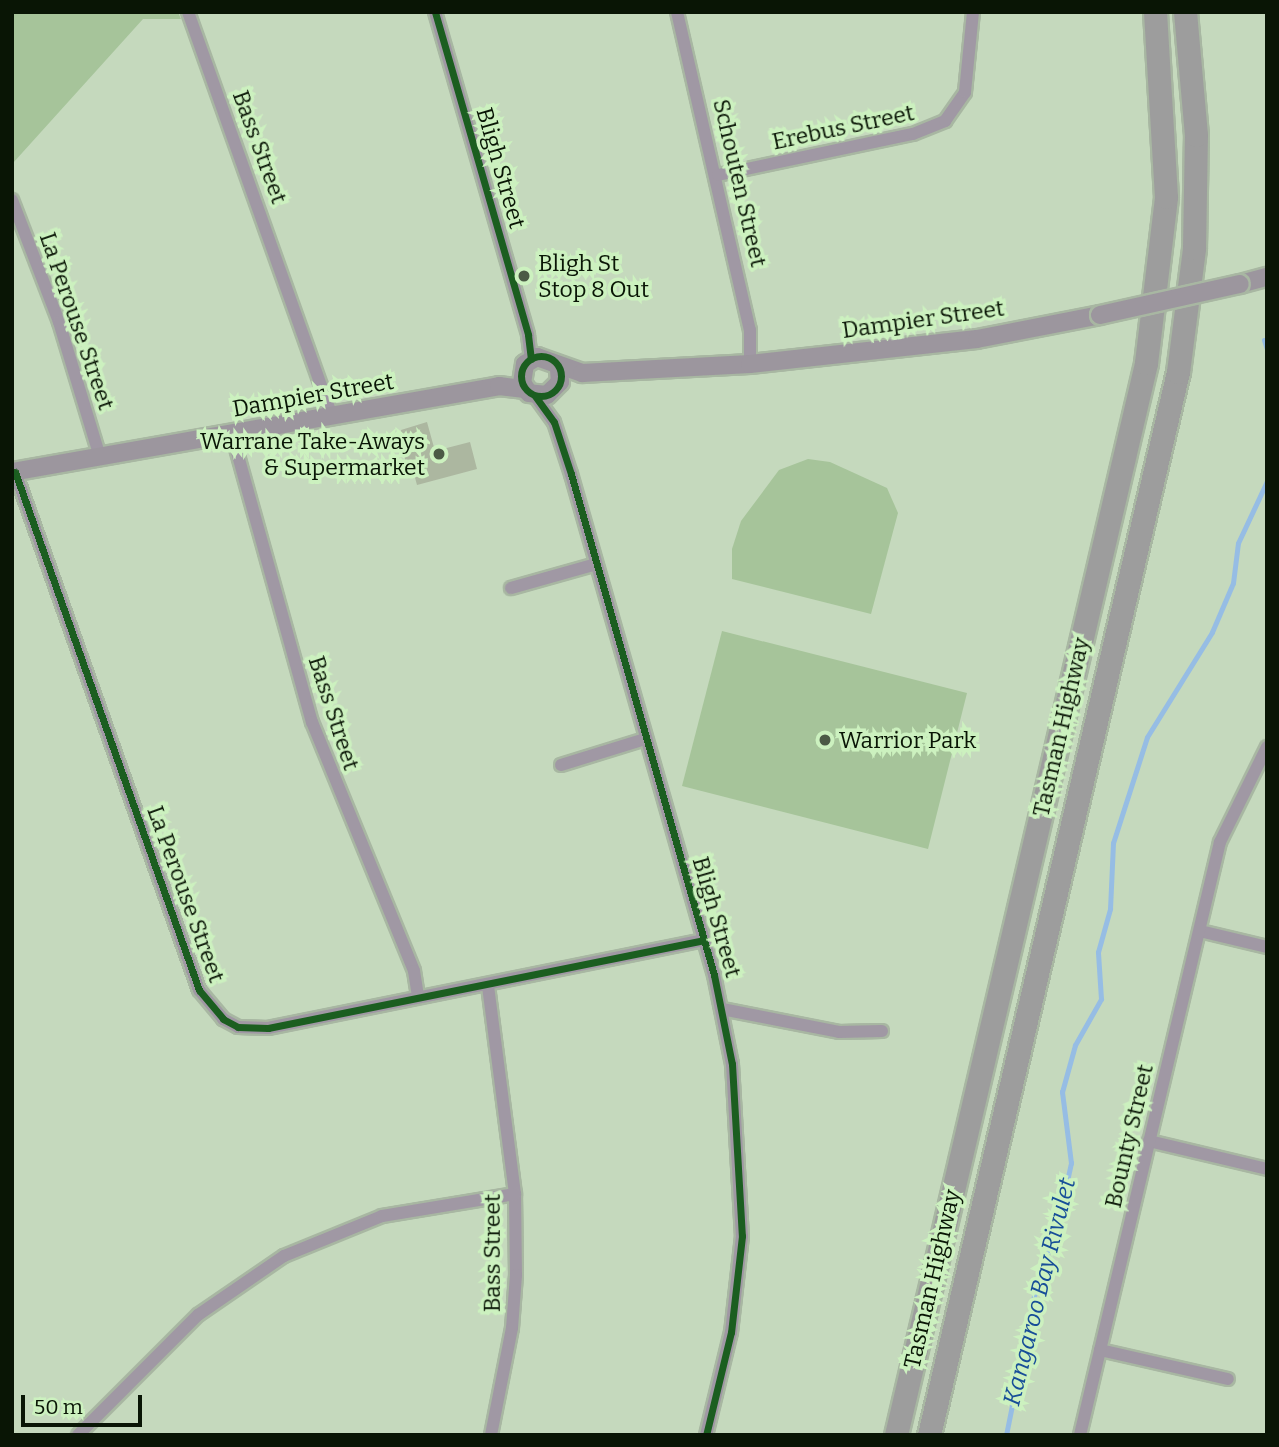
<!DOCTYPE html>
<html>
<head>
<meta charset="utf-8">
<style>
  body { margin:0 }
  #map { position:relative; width:1279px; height:1447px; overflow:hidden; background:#c5d9bd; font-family:Bitter,serif }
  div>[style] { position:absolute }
  .green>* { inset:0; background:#a6c49a }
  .stream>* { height:5px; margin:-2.5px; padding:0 2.5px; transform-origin:2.5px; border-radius:2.5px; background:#96bde4 }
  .building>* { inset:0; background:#acb7a0 }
  .roads { filter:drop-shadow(2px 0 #a8b7a2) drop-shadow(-2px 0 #a8b7a2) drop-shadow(0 2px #a8b7a2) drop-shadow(0 -2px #a8b7a2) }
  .street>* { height:12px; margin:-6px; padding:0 6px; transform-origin:6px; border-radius:6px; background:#a098a4 }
  .secondary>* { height:18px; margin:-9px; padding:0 9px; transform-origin:9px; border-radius:9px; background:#9c969e }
  .highway>* { height:23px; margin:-11.5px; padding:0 11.5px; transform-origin:11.5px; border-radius:11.5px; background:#9d9d9d }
  .bridges { filter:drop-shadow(2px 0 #a8b7a2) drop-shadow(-2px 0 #a8b7a2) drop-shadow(0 2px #a8b7a2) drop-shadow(0 -2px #a8b7a2) }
  .secondary-bridge>* { height:18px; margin:-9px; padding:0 9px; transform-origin:9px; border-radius:9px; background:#9c969e }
  .cycleway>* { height:7px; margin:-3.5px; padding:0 3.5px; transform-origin:3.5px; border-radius:3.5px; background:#1b5e20 }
  .cycleway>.ring { margin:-3.5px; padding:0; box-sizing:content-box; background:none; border:7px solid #1b5e20; border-radius:50% }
  .dots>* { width:19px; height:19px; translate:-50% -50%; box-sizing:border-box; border:4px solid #ccf1bf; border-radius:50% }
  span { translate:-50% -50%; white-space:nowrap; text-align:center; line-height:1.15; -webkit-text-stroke:7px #ccf1bf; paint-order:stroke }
  .street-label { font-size:23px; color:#091505 }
  .poi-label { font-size:23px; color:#091505 }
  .left { translate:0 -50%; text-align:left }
  .right { translate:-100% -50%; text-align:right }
  .water-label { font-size:24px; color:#174e98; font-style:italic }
  .frame { position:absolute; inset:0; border:14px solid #091505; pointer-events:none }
  .scale { position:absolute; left:21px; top:1395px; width:121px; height:32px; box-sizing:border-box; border:4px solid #091505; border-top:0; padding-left:9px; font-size:21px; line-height:24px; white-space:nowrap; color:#091505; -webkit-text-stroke:5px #ccf1bf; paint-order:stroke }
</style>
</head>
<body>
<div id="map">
  <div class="green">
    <div style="clip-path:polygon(12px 12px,178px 12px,181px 19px,143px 19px,13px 163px)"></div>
    <div style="clip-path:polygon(808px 459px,830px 462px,887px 488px,898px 513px,871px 614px,732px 579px,732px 549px,741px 521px,779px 470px)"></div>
    <div style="clip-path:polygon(722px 631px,967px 693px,928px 849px,682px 786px)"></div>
  </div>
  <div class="stream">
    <div style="left:1264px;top:340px;width:9px;rotate:72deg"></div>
    <div style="left:1006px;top:1435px;width:157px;rotate:-78.6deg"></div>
    <div style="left:1037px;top:1281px;width:58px;rotate:-69.7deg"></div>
    <div style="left:1057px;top:1227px;width:66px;rotate:-77.7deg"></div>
    <div style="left:1071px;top:1163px;width:72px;rotate:-97.2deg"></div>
    <div style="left:1062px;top:1092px;width:49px;rotate:-74.5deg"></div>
    <div style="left:1075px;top:1045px;width:53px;rotate:-60.5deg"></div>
    <div style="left:1101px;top:999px;width:47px;rotate:-93.7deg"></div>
    <div style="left:1098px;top:952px;width:45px;rotate:-74.4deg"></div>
    <div style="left:1110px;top:909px;width:66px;rotate:-87.4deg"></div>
    <div style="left:1113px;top:843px;width:111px;rotate:-72.2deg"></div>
    <div style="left:1147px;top:737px;width:123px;rotate:-58.2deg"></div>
    <div style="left:1212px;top:632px;width:53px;rotate:-66.8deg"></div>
    <div style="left:1233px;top:583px;width:40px;rotate:-82.9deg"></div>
    <div style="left:1238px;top:543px;width:68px;rotate:-64.9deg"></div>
  </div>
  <div class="building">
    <div style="clip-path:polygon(427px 422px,435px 451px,470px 442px,477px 469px,417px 485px,414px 474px,407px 476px,401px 430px)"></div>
  </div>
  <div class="roads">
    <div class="street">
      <div style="left:188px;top:12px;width:429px;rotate:70.4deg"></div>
      <div style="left:435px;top:12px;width:336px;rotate:73.9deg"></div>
      <div style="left:528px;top:335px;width:24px;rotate:83deg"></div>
      <div style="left:677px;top:12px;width:326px;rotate:77.1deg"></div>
      <div style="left:750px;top:330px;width:34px;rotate:90deg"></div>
      <div style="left:718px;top:175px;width:199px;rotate:-11.9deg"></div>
      <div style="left:913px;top:134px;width:35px;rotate:-22deg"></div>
      <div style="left:945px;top:121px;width:35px;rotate:-55deg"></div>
      <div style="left:965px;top:92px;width:80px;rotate:-84.3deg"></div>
      <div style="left:12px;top:200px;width:131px;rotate:68.9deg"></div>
      <div style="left:59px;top:322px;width:141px;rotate:73.1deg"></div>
      <div style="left:535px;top:396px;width:32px;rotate:54deg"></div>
      <div style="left:554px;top:422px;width:55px;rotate:71.9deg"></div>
      <div style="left:571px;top:474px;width:521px;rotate:74.07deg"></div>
      <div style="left:714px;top:975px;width:91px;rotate:78.6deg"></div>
      <div style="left:732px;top:1064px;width:172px;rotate:86.7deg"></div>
      <div style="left:742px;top:1236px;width:97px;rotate:96.5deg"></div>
      <div style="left:731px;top:1332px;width:106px;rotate:103.6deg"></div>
      <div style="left:232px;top:434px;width:299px;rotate:74.5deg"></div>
      <div style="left:312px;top:722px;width:269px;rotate:67.7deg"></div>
      <div style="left:414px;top:971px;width:26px;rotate:81deg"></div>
      <div style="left:15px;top:472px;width:550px;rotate:70.44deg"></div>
      <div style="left:199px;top:990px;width:38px;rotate:50deg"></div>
      <div style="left:223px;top:1019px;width:17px;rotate:28deg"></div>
      <div style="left:238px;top:1027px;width:30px;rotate:2deg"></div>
      <div style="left:268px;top:1028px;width:444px;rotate:-11.4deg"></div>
      <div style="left:511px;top:588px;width:85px;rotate:-15.7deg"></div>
      <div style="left:561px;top:765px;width:88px;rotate:-17.2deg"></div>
      <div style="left:1200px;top:931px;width:69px;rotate:13.4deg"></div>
      <div style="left:488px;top:986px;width:210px;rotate:82.6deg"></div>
      <div style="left:515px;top:1194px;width:81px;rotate:89.3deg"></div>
      <div style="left:516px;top:1275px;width:53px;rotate:94.3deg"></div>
      <div style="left:512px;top:1328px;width:109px;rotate:101.1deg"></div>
      <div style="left:722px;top:1009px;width:119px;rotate:11.1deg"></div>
      <div style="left:839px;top:1032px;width:43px;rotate:-1.3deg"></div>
      <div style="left:1149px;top:1141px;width:121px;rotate:13.3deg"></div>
      <div style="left:1100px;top:1350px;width:131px;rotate:12.8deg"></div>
      <div style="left:78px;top:1435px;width:170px;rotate:-45deg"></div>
      <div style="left:198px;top:1315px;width:104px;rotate:-34.5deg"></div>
      <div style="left:284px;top:1256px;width:106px;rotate:-22.2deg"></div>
      <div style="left:382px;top:1216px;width:135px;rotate:-9.4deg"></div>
      <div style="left:1080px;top:1435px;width:609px;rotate:-76.72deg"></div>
      <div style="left:1220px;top:842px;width:106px;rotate:-63.7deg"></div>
    </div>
    <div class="secondary">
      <div style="left:1240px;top:284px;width:28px;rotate:-15deg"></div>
      <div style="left:559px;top:369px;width:13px;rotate:86deg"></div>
      <div style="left:560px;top:382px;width:18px;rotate:135deg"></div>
      <div style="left:547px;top:395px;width:18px;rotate:-174deg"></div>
      <div style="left:529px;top:393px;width:12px;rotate:-125deg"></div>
      <div style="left:522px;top:383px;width:19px;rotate:-81deg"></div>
      <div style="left:525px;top:364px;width:14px;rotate:-30deg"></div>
      <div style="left:537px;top:357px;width:48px;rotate:19.6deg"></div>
      <div style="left:582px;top:373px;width:168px;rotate:-3.1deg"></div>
      <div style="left:750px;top:364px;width:228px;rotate:-6.3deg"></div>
      <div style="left:977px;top:339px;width:125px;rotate:-11deg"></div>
      <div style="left:12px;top:472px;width:495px;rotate:-10deg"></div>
      <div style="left:499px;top:386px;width:26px;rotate:7deg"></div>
    </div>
    <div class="highway">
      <div style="left:896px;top:1435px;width:1101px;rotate:-76.87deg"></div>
      <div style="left:1146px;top:363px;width:167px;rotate:-83.1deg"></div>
      <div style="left:1166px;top:197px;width:185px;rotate:-93.4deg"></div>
      <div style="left:929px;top:1435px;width:1092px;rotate:-76.82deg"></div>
      <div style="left:1178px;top:372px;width:125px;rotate:-82.6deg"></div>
      <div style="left:1194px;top:248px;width:113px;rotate:-89deg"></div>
      <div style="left:1196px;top:135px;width:123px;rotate:-95.1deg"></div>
    </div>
  </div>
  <div class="bridges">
    <div class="secondary-bridge">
      <div style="left:1100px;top:315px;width:143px;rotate:-12.5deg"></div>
    </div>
  </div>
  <div class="cycleway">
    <div style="left:435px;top:12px;width:336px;rotate:73.9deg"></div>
    <div style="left:528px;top:335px;width:24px;rotate:83deg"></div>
    <div class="ring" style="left:521px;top:356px;width:33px;height:33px"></div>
    <div style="left:535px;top:396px;width:32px;rotate:54deg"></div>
    <div style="left:554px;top:422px;width:55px;rotate:71.9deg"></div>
    <div style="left:571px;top:474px;width:521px;rotate:74.07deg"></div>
    <div style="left:714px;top:975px;width:91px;rotate:78.6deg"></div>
    <div style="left:732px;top:1064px;width:172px;rotate:86.7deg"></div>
    <div style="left:742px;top:1236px;width:97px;rotate:96.5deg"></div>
    <div style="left:731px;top:1332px;width:106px;rotate:103.6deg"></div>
    <div style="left:15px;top:472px;width:550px;rotate:70.44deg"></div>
    <div style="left:199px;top:990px;width:38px;rotate:50deg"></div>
    <div style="left:223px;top:1019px;width:17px;rotate:28deg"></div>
    <div style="left:238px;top:1027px;width:30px;rotate:2deg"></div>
    <div style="left:268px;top:1028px;width:444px;rotate:-11.4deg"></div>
  </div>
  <div class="dots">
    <div style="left:524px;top:276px;background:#4b5a45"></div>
    <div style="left:439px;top:454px;background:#4b5a45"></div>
    <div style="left:825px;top:740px;background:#4b5a45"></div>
  </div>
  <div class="street-label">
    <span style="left:843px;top:127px;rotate:-12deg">Erebus Street</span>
    <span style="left:260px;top:147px;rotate:70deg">Bass Street</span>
    <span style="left:501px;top:168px;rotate:74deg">Bligh Street</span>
    <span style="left:740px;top:183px;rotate:77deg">Schouten Street</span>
    <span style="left:923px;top:319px;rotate:-8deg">Dampier Street</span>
    <span style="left:77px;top:321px;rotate:71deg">La Perouse Street</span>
    <span style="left:313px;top:395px;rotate:-10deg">Dampier Street</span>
    <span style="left:334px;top:713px;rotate:72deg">Bass Street</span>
    <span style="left:1061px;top:727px;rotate:-77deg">Tasman Highway</span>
    <span style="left:186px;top:894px;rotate:70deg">La Perouse Street</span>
    <span style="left:717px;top:917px;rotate:74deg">Bligh Street</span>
    <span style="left:1129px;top:1136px;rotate:-77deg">Bounty Street</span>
    <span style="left:492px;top:1253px;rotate:-90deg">Bass Street</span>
    <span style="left:932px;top:1279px;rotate:-77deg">Tasman Highway</span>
  </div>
  <div class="poi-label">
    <span class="left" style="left:538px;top:276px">Bligh St<br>Stop 8 Out</span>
    <span class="right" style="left:425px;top:454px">Warrane Take-Aways<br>&amp; Supermarket</span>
    <span class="left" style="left:839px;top:740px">Warrior Park</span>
  </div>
  <div class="water-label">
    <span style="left:1040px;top:1292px;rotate:-76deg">Kangaroo Bay Rivulet</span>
  </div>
  <div class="frame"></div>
  <div class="scale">50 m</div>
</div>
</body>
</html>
